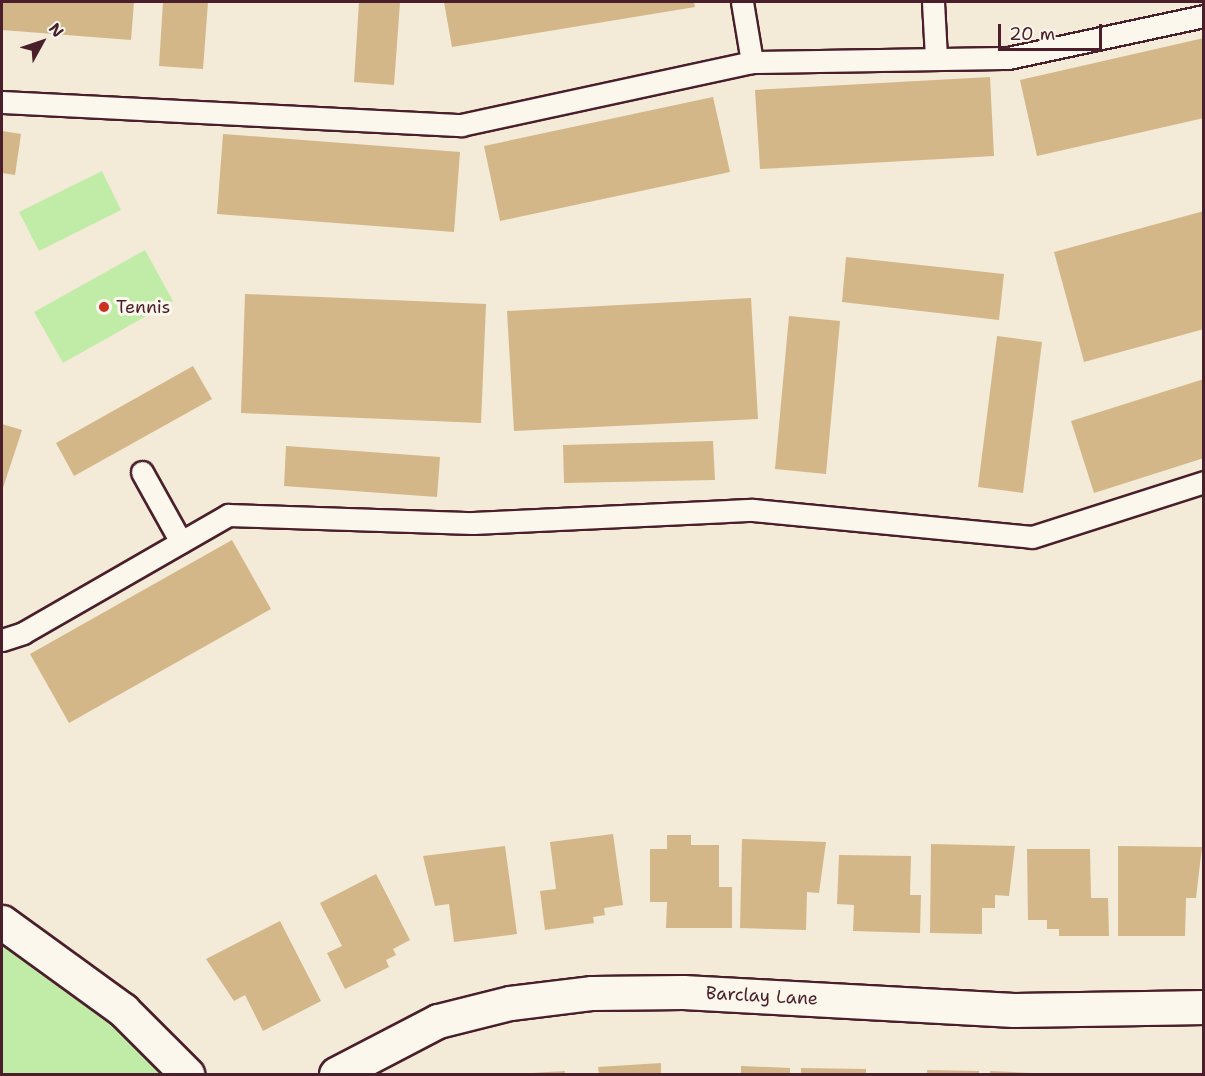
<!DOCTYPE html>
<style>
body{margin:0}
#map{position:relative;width:1205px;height:1076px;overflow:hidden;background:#f3ead8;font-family:"Shantell Sans",sans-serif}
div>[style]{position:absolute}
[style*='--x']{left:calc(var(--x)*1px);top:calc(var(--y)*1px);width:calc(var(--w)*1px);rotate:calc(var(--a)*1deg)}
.green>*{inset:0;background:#c1eca8}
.building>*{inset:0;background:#d3b788}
.roads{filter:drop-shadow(2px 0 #4a1f2b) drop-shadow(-2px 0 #4a1f2b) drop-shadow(0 2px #4a1f2b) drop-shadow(0 -2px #4a1f2b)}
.service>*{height:21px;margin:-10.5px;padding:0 10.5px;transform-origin:10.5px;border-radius:10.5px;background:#fbf7ec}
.minor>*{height:33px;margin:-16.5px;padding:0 16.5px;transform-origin:16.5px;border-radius:16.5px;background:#fbf7ec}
.tertiary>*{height:33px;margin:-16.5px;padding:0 16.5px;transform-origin:16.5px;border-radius:16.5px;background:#fbf7ec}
.dots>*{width:16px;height:16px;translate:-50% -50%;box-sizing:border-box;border:3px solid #fbf7ec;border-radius:50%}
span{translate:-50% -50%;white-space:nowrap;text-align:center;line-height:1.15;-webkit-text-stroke:6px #fbf7ec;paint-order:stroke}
.poi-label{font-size:18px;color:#4a1f2b}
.left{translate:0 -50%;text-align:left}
.street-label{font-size:18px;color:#4a1f2b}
.frame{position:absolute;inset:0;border:3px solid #4a1f2b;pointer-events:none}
.north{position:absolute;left:12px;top:12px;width:60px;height:60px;-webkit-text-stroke:4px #fbf7ec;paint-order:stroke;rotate:50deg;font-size:16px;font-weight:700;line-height:24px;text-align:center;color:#4a1f2b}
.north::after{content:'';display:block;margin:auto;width:21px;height:27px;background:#4a1f2b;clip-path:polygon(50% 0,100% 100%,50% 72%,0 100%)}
.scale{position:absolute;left:998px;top:24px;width:104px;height:27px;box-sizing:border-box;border:3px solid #4a1f2b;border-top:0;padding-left:8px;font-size:18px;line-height:21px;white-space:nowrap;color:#4a1f2b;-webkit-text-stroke:4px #fbf7ec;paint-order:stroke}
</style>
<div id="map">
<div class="green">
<div style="clip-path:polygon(102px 171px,121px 210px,39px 251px,19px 212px)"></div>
<div style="clip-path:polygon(145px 250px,173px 301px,63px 363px,34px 312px)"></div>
<div style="clip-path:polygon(2px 937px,180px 1074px,2px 1074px)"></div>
</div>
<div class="building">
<div style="clip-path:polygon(2px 2px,134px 2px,131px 40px,2px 30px)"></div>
<div style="clip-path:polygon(163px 2px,208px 2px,203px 69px,159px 66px)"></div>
<div style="clip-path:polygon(359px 2px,400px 2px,394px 85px,354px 82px)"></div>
<div style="clip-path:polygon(444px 2px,694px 2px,695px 7px,452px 47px)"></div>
<div style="clip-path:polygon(1204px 38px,1204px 118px,1037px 156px,1020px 80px)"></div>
<div style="clip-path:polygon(990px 77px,994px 156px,760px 169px,755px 90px)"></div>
<div style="clip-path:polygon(713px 97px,730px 172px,500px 221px,484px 146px)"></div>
<div style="clip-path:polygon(2px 131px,21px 134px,15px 175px,2px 173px)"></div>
<div style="clip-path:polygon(223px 134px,460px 152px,454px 232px,217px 214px)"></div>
<div style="clip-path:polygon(1204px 211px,1204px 329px,1084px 362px,1054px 252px)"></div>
<div style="clip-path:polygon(846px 257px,1004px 274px,999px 320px,842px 302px)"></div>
<div style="clip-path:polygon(245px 294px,486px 304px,481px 423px,241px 413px)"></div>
<div style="clip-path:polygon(751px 298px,758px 419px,514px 431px,507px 311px)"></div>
<div style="clip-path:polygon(789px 316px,840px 321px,826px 474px,775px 469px)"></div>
<div style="clip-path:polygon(997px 336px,1042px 342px,1023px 493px,978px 487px)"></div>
<div style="clip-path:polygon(193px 366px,212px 399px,74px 476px,56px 443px)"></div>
<div style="clip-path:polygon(1204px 379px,1204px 458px,1094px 493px,1071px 421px)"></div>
<div style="clip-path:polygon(2px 424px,22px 430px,2px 491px)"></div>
<div style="clip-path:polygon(713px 441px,715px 480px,564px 483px,563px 445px)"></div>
<div style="clip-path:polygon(286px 446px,440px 457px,437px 497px,284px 486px)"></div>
<div style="clip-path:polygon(232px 540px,271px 609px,69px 723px,30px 654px)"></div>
<div style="clip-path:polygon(613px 834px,623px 905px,604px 908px,605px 915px,593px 917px,594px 923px,545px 930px,540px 891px,556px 889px,550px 842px)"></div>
<div style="clip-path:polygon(667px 835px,691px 835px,691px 845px,719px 845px,719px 887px,732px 887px,732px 928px,666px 928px,667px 902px,650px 902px,650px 849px,667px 849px)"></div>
<div style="clip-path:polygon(742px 839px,826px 842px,819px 893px,807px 892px,806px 930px,740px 928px)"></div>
<div style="clip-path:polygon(931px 844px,1015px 846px,1009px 896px,995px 895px,995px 908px,982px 908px,982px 934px,930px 933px)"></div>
<div style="clip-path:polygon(505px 846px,517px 934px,454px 942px,449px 904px,435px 906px,423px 856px)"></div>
<div style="clip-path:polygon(1118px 846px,1202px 847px,1196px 898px,1186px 898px,1185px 936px,1118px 936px)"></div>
<div style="clip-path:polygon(1027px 849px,1090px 849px,1091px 898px,1108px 898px,1109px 936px,1059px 936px,1059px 929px,1047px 929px,1047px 920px,1028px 920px)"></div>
<div style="clip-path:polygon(839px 855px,911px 856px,910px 895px,921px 895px,920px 933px,853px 931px,854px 905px,837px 904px)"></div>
<div style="clip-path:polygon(376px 874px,410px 940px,393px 949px,396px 955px,386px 960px,389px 967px,345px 989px,327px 953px,342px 946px,320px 903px)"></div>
<div style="clip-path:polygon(280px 921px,321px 1001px,263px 1031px,245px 995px,234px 1001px,206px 959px)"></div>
<div style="clip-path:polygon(661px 1063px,661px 1074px,599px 1074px,598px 1067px)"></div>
<div style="clip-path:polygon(741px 1066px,790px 1068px,790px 1074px,741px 1074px)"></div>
<div style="clip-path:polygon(801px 1068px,866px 1069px,866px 1074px,801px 1074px)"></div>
<div style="clip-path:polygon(927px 1070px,979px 1071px,979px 1074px,927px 1074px)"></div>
<div style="clip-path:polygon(565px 1071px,565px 1074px,531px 1074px,531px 1073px)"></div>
<div style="clip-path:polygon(990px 1071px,1032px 1073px,1032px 1074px,990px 1074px)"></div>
</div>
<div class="roads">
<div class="service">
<div style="--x:742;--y:2;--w:61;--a:80.5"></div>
<div style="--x:933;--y:2;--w:56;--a:86.9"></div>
<div style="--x:2;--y:102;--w:460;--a:2.9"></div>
<div style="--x:461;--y:125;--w:298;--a:-12.2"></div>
<div style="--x:752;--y:62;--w:256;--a:-0.9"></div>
<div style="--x:1008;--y:58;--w:200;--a:-12.1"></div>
<div style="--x:142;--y:472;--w:80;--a:60.9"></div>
<div style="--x:2;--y:640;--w:22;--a:-18"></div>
<div style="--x:23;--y:633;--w:237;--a:-29.9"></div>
<div style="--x:228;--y:515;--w:245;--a:1.9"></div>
<div style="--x:473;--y:523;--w:280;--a:-2.7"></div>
<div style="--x:753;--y:510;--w:280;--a:5.5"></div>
<div style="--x:1032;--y:537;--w:181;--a:-17.7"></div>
</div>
<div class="minor">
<div style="--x:336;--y:1074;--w:115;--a:-27.5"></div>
<div style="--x:438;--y:1021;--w:74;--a:-14"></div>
<div style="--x:510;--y:1003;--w:83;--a:-7"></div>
<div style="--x:592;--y:993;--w:91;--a:-0.6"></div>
<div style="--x:683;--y:992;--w:331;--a:3.1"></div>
<div style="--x:1014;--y:1010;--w:190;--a:-0.9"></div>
</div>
<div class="tertiary">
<div style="--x:2;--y:922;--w:150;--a:36"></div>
<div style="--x:123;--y:1010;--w:91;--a:45"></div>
</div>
</div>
<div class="dots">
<div style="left:104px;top:307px;background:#c8321e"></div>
</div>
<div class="poi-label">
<span class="left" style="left:116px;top:307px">Tennis</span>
</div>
<div class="street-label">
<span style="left:762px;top:996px;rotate:3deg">Barclay Lane</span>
</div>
<div class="frame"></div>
<div class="north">N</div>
<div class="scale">20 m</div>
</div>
